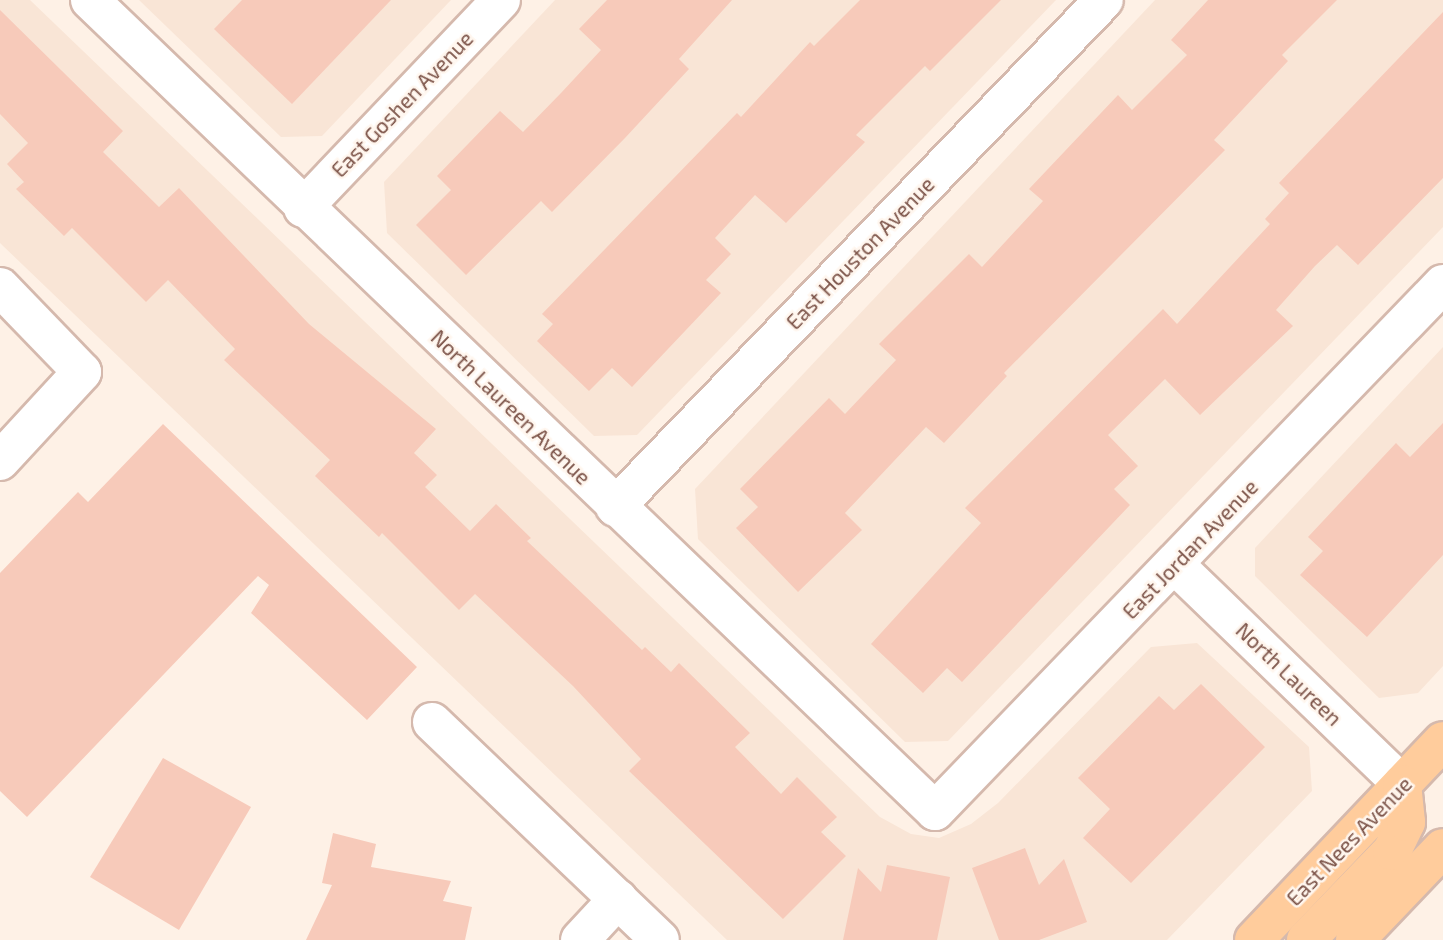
<!DOCTYPE html>
<style>
body{margin:0}
#map{position:relative;width:1443px;height:940px;overflow:hidden;background:#fef1e6;font-family:"Exo 2",sans-serif}
div>[style]{position:absolute}
[style*='--x']{left:calc(var(--x)*1px);top:calc(var(--y)*1px);width:calc(var(--w)*1px);rotate:calc(var(--a)*1deg)}
.residential>*{inset:0;background:#f9e5d6}
.building>*{inset:0;background:#f7caba}
.roads{filter:drop-shadow(2px 0 #d5b9ad) drop-shadow(-2px 0 #d5b9ad) drop-shadow(0 2px #d5b9ad) drop-shadow(0 -2px #d5b9ad)}
.minor>*{height:38px;margin:-19px;padding:0 19px;transform-origin:19px;border-radius:19px;background:#fff}
.major>*{height:38px;margin:-19px;padding:0 19px;transform-origin:19px;border-radius:19px;background:#ffcc9c}
span{translate:-50% -50%;white-space:nowrap;text-align:center;line-height:1.15;-webkit-text-stroke:5px #fff6ee;paint-order:stroke}
.street-label{font-size:21px;color:#7b5247}
</style>
<div id="map">
<div class="residential">
<div style="clip-path:polygon(0 0,30px 0,880px 817px,911px 834px,939px 838px,971px 824px,998px 803px,1151px 647px,1197px 643px,1309px 747px,1312px 791px,1167px 940px,727px 940px,0 243px)"></div>
<div style="clip-path:polygon(139px 0,451px 0,322px 136px,281px 137px)"></div>
<div style="clip-path:polygon(555px 0,1056px 0,637px 435px,594px 436px,387px 233px,384px 182px)"></div>
<div style="clip-path:polygon(1155px 0,1443px 0,1443px 227px,948px 741px,905px 742px,698px 539px,695px 489px)"></div>
<div style="clip-path:polygon(1443px 347px,1443px 666px,1418px 693px,1379px 698px,1255px 576px,1255px 548px)"></div>
</div>
<div class="building">
<div style="clip-path:polygon(242px 0,391px 0,292px 104px,214px 29px)"></div>
<div style="clip-path:polygon(607px 0,732px 0,679px 59px,689px 69px,625px 138px,552px 212px,541px 201px,466px 275px,416px 225px,451px 190px,437px 176px,500px 111px,523px 132px,561px 93px,601px 50px,579px 29px)"></div>
<div style="clip-path:polygon(860px 0,1001px 0,930px 71px,925px 66px,856px 135px,865px 142px,786px 223px,755px 195px,715px 238px,731px 254px,706px 280px,721px 293px,632px 387px,612px 368px,589px 391px,537px 341px,553px 324px,542px 314px,737px 113px,741px 117px,810px 42px,814px 46px)"></div>
<div style="clip-path:polygon(1208px 0,1337px 0,1282px 55px,1288px 61px,1214px 140px,1225px 150px,1004px 373px,1007px 376px,944px 443px,926px 427px,845px 513px,862px 530px,798px 592px,736px 528px,758px 507px,740px 489px,829px 398px,845px 414px,896px 360px,879px 344px,969px 254px,982px 267px,1043px 201px,1029px 189px,1118px 95px,1132px 110px,1187px 55px,1171px 40px)"></div>
<div style="clip-path:polygon(0 10px,123px 131px,103px 152px,159px 207px,179px 188px,309px 324px,436px 429px,414px 453px,437px 475px,425px 487px,470px 531px,496px 504px,531px 538px,527px 541px,642px 650px,645px 647px,671px 672px,679px 663px,750px 733px,735px 747px,781px 794px,797px 777px,837px 817px,821px 832px,846px 856px,783px 919px,629px 771px,641px 759px,573px 686px,475px 594px,459px 610px,382px 533px,379px 537px,315px 476px,330px 460px,224px 360px,235px 349px,168px 280px,146px 302px,72px 228px,64px 236px,16px 189px,24px 182px,7px 164px,28px 143px,0 114px)"></div>
<div style="clip-path:polygon(1443px 12px,1443px 178px,1358px 265px,1337px 245px,1315px 266px,1276px 310px,1293px 326px,1200px 415px,1165px 379px,1108px 435px,1138px 466px,1114px 489px,1130px 505px,962px 682px,947px 668px,923px 693px,871px 644px,981px 523px,965px 508px,1163px 309px,1177px 324px,1270px 224px,1265px 219px,1289px 193px,1279px 183px)"></div>
<div style="clip-path:polygon(1443px 423px,1443px 555px,1367px 637px,1300px 575px,1323px 551px,1308px 537px,1396px 443px,1410px 457px)"></div>
<div style="clip-path:polygon(163px 424px,417px 667px,367px 720px,251px 613px,269px 585px,258px 576px,27px 817px,0 791px,0 573px,78px 492px,88px 502px)"></div>
<div style="clip-path:polygon(1201px 684px,1265px 747px,1131px 883px,1083px 838px,1110px 809px,1078px 778px,1159px 696px,1174px 710px)"></div>
<div style="clip-path:polygon(163px 758px,251px 807px,179px 930px,90px 877px)"></div>
<div style="clip-path:polygon(333px 833px,376px 844px,371px 867px,451px 881px,443px 901px,472px 907px,465px 940px,306px 940px,332px 885px,322px 883px)"></div>
<div style="clip-path:polygon(1025px 848px,1039px 885px,1064px 859px,1087px 922px,1039px 940px,999px 940px,972px 868px)"></div>
<div style="clip-path:polygon(887px 865px,950px 877px,937px 940px,843px 940px,858px 868px,881px 892px)"></div>
</div>
<div class="roads">
<div class="minor">
<div style="--x:90;--y:0;--w:1171;--a:43.82"></div>
<div style="--x:935;--y:811;--w:732;--a:-46.05"></div>
<div style="--x:303;--y:208;--w:287;--a:-46.4"></div>
<div style="--x:0;--y:287;--w:118;--a:46"></div>
<div style="--x:82;--y:372;--w:121;--a:132.7"></div>
<div style="--x:615;--y:507;--w:704;--a:-46.04"></div>
<div style="--x:1175;--y:565;--w:315;--a:44"></div>
<div style="--x:432;--y:722;--w:315;--a:43.7"></div>
<div style="--x:580;--y:940;--w:56;--a:-47.2"></div>
</div>
<div class="major">
<div style="--x:1254;--y:940;--w:274;--a:-46.5"></div>
<div style="--x:1306;--y:940;--w:124;--a:-46"></div>
<div style="--x:1392;--y:851;--w:32;--a:-64"></div>
<div style="--x:1406;--y:822;--w:38;--a:-96"></div>
<div style="--x:1355;--y:940;--w:127;--a:-46.3"></div>
</div>
</div>
<div class="street-label">
<span style="left:402px;top:104px;rotate:-46deg">East Goshen Avenue</span>
<span style="left:860px;top:253px;rotate:-46deg">East Houston Avenue</span>
<span style="left:511px;top:407px;rotate:44deg">North Laureen Avenue</span>
<span style="left:1190px;top:549px;rotate:-46deg">East Jordan Avenue</span>
<span style="left:1289px;top:674px;rotate:44deg">North Laureen</span>
<span style="left:1349px;top:841px;rotate:-46deg">East Nees Avenue</span>
</div>
</div>
